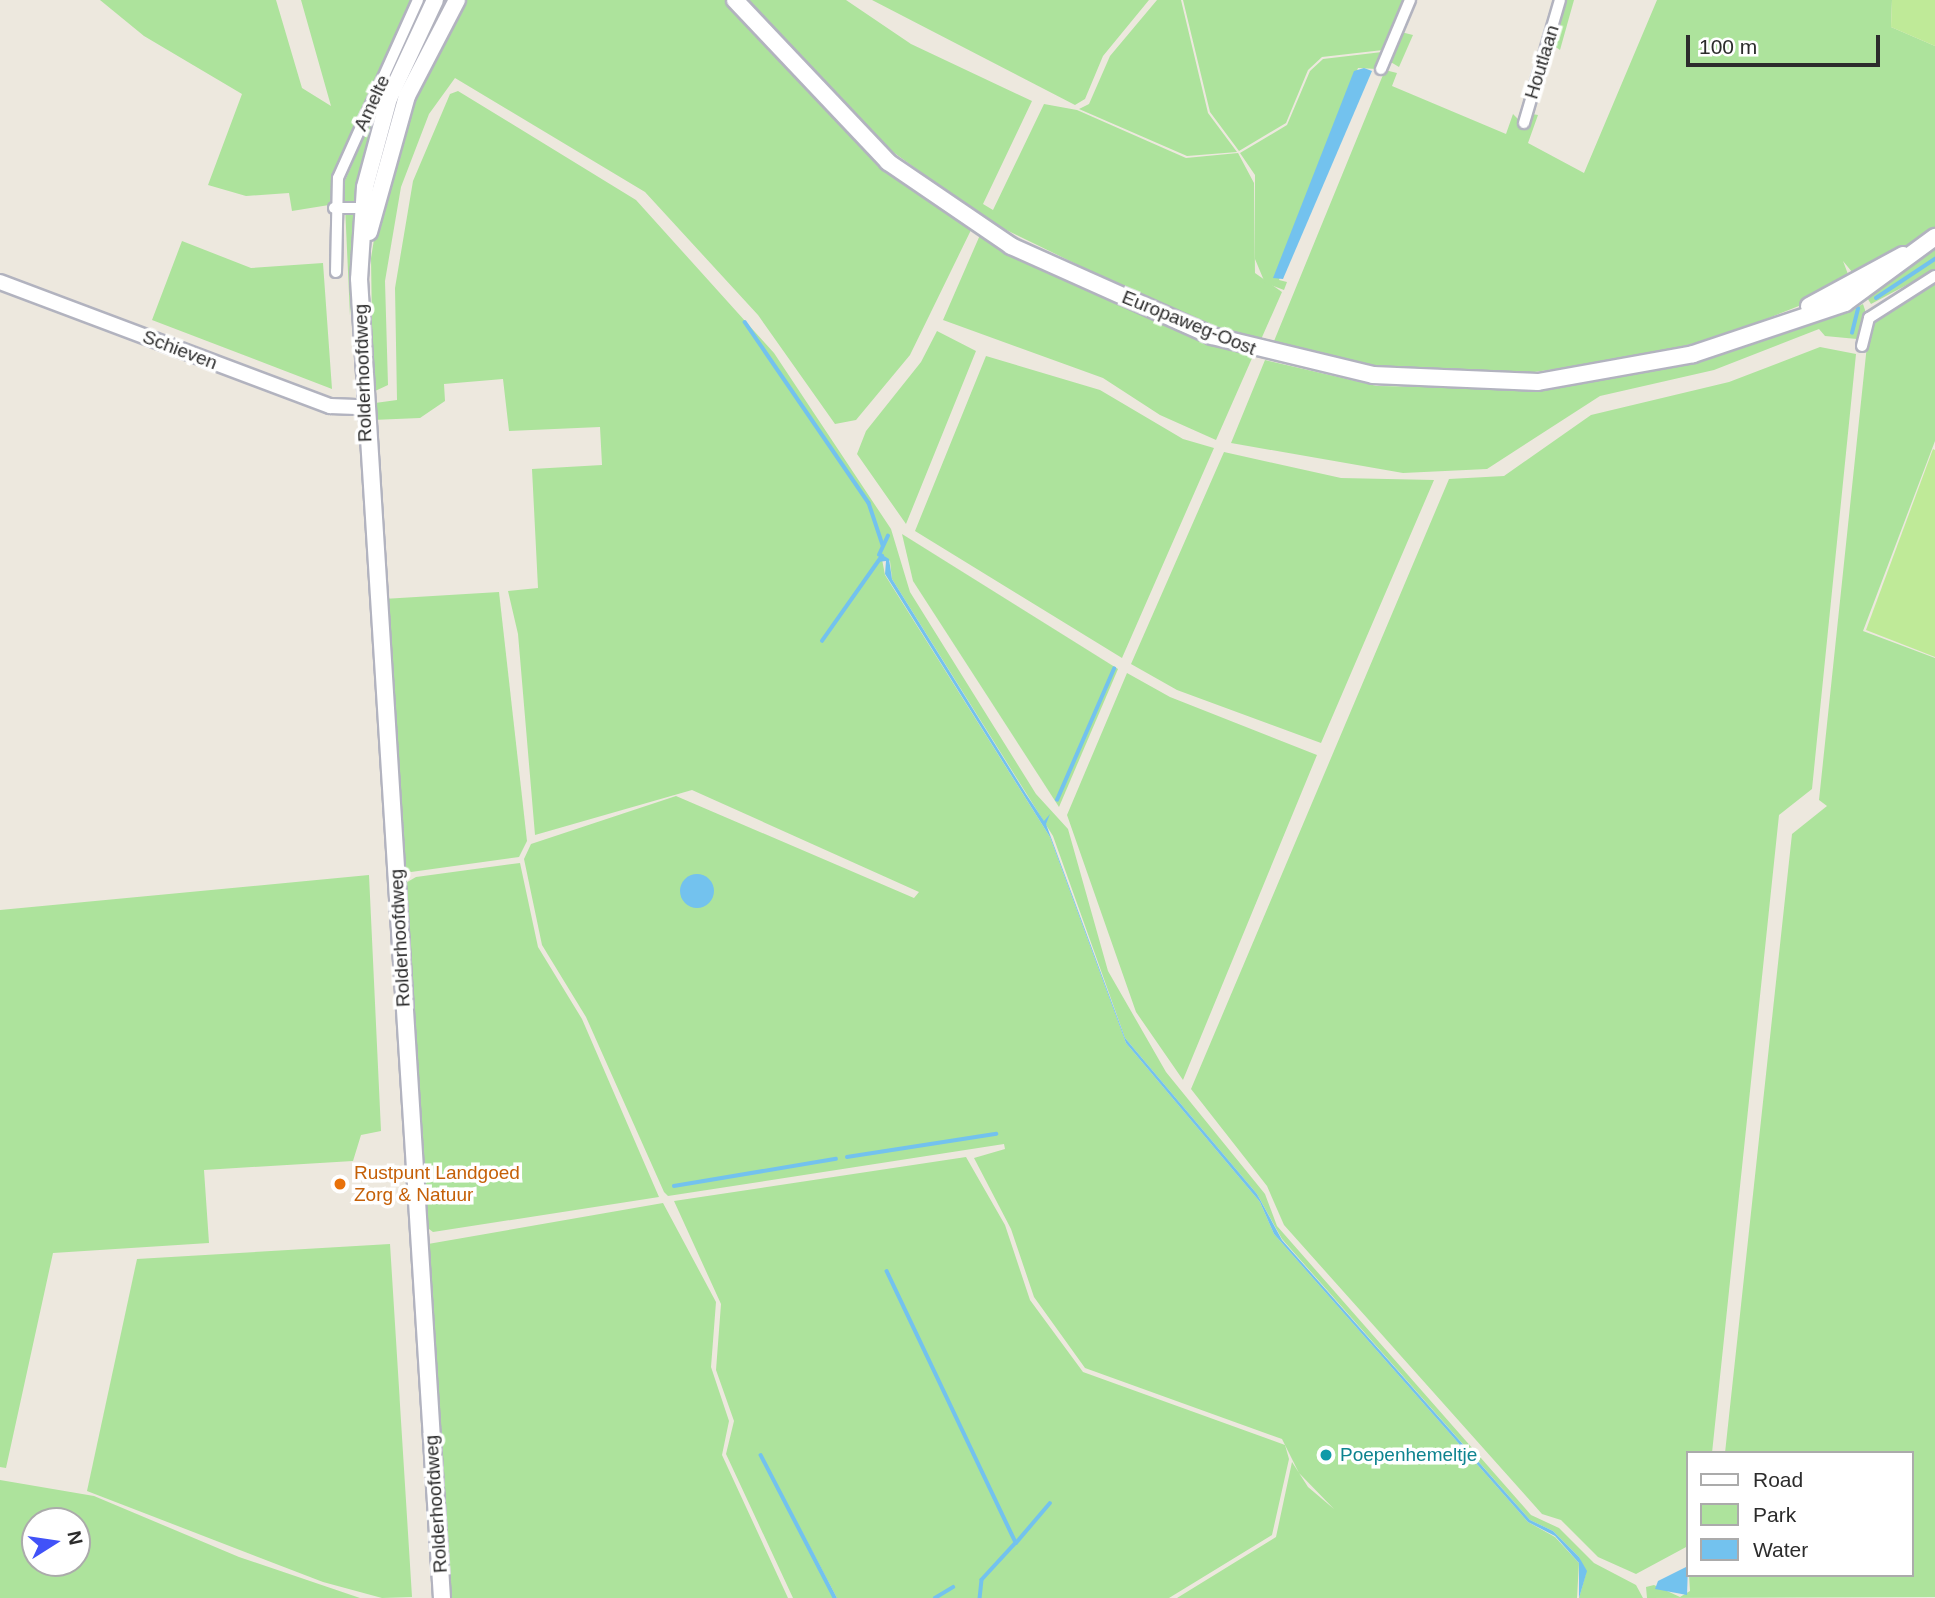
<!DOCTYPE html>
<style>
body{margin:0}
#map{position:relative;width:1935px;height:1598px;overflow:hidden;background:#ede8de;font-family:Helvetica,sans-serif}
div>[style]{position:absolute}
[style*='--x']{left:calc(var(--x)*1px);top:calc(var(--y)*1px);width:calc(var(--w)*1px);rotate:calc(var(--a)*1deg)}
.green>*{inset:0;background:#ade39c}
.pitch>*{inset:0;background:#bfea98}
.water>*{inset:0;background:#73c2ee}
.round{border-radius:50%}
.stream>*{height:3.5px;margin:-1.75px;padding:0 1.75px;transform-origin:1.75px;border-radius:1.75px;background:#73c2ee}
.roads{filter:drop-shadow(2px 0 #b2b3bf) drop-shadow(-2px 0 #b2b3bf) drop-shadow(0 2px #b2b3bf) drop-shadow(0 -2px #b2b3bf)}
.minor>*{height:10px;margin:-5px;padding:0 5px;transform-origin:5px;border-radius:5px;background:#fff}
.tertiary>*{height:14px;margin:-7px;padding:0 7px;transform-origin:7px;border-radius:7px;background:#fff}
.secondary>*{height:16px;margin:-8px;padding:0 8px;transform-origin:8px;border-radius:8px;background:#fff}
.dots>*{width:19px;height:19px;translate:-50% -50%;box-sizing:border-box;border:4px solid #fff;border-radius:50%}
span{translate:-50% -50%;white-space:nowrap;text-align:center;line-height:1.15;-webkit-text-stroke:7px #fff;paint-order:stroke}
.street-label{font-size:19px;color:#2c2c2c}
.food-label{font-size:19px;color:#c56008}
.left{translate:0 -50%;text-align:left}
.culture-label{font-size:19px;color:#0d838f}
.legend{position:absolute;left:1686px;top:1451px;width:228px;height:126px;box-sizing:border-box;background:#fff;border:2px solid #ababab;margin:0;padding:9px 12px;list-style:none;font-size:21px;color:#2c2c2c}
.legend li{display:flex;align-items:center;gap:14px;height:35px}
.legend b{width:35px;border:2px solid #ababab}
.north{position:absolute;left:21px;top:1507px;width:70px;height:70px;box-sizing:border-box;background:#fff;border:2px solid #ababab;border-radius:50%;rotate:78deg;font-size:19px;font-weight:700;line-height:28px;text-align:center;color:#2c2c2c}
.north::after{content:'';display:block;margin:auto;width:24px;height:32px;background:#4152f8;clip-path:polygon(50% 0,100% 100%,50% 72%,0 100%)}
.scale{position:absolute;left:1686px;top:35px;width:194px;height:32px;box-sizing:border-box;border:4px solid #2c2c2c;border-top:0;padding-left:9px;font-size:21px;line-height:24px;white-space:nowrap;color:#2c2c2c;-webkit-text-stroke:5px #fff;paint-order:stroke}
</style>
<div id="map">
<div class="green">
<div style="clip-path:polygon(100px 0,276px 0,302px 88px,331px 106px,301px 0,414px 0,356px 119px,329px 205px,292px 211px,289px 193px,246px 196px,208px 185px,242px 94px,144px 36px)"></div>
<div style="clip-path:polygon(464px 0,726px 0,861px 147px,971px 230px,910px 355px,856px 420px,835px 424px,758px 315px,645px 192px,455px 78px,429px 114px,401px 187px,385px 281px,388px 385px,373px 392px,371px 258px,377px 221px,412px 102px)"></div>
<div style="clip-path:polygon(746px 0,846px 0,911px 44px,1032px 101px,983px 204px,993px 210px,1044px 104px,1077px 110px,1186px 158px,1238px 153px,1254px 183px,1255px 273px,1282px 292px,1259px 344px,1158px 304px,988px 221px,871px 136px)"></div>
<div style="clip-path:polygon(872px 0,1149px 0,1103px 56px,1085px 99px,1075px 105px)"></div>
<div style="clip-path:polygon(1157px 0,1181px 0,1208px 113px,1237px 152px,1187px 156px,1079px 109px,1089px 104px,1110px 56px)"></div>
<div style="clip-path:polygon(1183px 0,1405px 0,1383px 50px,1322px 57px,1308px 70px,1286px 123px,1239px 151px,1210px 112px)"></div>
<div style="clip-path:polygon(1565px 0,1574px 0,1560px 50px,1553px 45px)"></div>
<div style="clip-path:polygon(1657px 0,1892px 0,1891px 27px,1935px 46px,1935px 228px,1857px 278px,1843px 261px,1851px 282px,1819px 298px,1726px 335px,1644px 356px,1514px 375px,1380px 369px,1272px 346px,1385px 70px,1397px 73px,1392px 86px,1506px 134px,1513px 114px,1527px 128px,1532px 114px,1538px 115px,1528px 143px,1584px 173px)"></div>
<div style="clip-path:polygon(1401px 32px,1413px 35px,1399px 67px,1389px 61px)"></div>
<div style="clip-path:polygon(1382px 52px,1377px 69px,1358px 68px,1279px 280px,1287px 282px,1284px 290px,1265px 283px,1255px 259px,1255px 175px,1240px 153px,1287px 125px,1310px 71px,1323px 59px)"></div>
<div style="clip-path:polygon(391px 74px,358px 194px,350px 316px,344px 183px)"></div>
<div style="clip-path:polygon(458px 91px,636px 200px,774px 353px,891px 529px,910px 592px,1036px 794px,1068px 829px,1108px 971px,1166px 1072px,1265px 1194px,1277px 1226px,1531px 1515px,1559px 1528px,1594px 1563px,1636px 1585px,1643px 1598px,1579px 1598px,1586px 1573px,1579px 1557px,1553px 1531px,1530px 1520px,1282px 1239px,1257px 1194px,1125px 1038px,1053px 836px,892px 579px,890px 561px,881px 554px,885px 575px,1050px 837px,1126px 1043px,1260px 1202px,1274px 1234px,1528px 1522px,1555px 1537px,1579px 1563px,1577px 1598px,1177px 1598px,1276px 1537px,1292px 1462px,1308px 1487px,1334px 1509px,1299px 1473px,1282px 1439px,1085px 1368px,1034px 1297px,1011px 1229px,974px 1158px,1005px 1149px,1004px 1144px,668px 1196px,664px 1192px,586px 1017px,542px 945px,524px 859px,531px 844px,676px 796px,914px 898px,919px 892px,692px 790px,535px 835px,518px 634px,508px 591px,538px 588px,532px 469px,602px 465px,600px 427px,509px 431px,503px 379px,444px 384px,445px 401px,420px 418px,372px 420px,375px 403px,397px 400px,395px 288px,413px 181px,450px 94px)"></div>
<div style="clip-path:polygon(980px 235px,1151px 318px,1253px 356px,1216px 440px,1160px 415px,1103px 378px,943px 320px)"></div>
<div style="clip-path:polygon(182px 241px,251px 268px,323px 263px,332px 389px,152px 320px)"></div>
<div style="clip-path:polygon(1935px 247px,1935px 270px,1871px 304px,1866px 296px)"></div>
<div style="clip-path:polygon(1935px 281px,1935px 441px,1863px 631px,1935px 658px,1935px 1597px,1647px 1598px,1646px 1587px,1654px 1585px,1680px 1597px,1690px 1591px,1689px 1575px,1912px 1575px,1912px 1453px,1725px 1453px,1792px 834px,1827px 806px,1819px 800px,1869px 326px)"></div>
<div style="clip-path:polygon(1860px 299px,1855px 308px,1863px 304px,1866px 313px,1857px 339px,1825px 336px,1819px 329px,1714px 370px,1600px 396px,1487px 469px,1403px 473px,1231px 443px,1265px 360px,1377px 386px,1553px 389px,1732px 350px)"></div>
<div style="clip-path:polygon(937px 331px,976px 351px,906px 524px,857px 454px,866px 431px,921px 362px)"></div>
<div style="clip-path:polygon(1820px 347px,1856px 354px,1812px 789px,1779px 815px,1712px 1453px,1688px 1453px,1688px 1546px,1636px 1574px,1598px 1557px,1561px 1520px,1542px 1514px,1284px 1225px,1267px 1186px,1191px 1089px,1449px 479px,1504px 476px,1591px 415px,1729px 382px)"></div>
<div style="clip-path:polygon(986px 356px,1100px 390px,1183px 439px,1214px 448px,1122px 658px,915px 531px)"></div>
<div style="clip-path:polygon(1224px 452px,1341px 478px,1434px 480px,1321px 743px,1177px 690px,1131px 664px)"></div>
<div style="clip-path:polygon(902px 534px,1118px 669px,1059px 807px,913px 581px)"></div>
<div style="clip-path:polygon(499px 592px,527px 841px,519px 857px,411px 872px,401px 866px,383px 599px)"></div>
<div style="clip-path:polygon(1127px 673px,1170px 697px,1317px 755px,1183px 1080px,1136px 1012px,1067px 815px)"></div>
<div style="clip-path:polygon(520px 863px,538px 947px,582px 1019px,659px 1197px,433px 1232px,425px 1226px,402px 885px,416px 877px)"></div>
<div style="clip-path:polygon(369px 875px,381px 1131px,361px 1135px,353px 1161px,204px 1170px,209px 1243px,53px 1253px,6px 1468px,0 1467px,0 910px)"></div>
<div style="clip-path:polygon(966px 1157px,1005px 1225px,1030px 1300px,1083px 1372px,1285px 1445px,1289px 1459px,1272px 1535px,1169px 1598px,837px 1598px,761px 1454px,834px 1598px,793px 1598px,726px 1454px,734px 1421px,716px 1370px,721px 1304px,674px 1201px)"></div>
<div style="clip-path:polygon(663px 1203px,716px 1302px,711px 1367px,729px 1421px,722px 1455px,788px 1598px,450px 1598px,428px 1244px)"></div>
<div style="clip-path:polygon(390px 1244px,412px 1597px,382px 1598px,323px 1582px,87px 1491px,137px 1259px)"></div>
<div style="clip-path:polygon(evenodd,0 1480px,94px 1496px,239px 1557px,360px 1598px,0 1598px,0 1480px,35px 1521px,77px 1521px,77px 1563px,35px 1563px,35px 1521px)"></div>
</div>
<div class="pitch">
<div style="clip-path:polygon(1892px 0,1935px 0,1935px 46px,1891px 27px)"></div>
<div style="clip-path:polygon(1933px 449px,1935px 450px,1935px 657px,1866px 630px)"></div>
</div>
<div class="water">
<div style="clip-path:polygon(1364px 68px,1372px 71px,1283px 279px,1273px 278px,1354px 71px)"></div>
<div style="clip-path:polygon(881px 554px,889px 559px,892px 579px,1026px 794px,1044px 821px,1050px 814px,1046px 824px,1125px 1038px,1257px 1194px,1282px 1240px,1530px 1520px,1553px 1531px,1579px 1557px,1587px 1571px,1579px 1598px,1579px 1563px,1555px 1536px,1528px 1522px,1274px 1234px,1260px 1202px,1126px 1043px,1050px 837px,885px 574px,886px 561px,877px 562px)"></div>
<div class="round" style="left:680px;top:874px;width:34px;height:34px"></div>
<div style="clip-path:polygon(1688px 1566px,1687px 1595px,1655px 1589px,1658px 1581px)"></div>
</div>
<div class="stream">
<div style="--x:1876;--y:298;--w:71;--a:-33.5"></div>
<div style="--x:745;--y:322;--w:219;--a:55.6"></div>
<div style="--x:869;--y:503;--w:44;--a:71.6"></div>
<div style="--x:1852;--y:333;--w:25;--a:-76"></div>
<div style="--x:879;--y:555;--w:21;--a:-65"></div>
<div style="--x:822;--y:641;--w:104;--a:-54.8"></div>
<div style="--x:1057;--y:800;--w:143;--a:-66.5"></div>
<div style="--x:847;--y:1157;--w:151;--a:-8.8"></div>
<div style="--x:674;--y:1186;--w:164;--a:-9.5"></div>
<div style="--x:887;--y:1271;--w:301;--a:64.6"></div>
<div style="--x:1016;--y:1543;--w:50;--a:132.6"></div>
<div style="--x:982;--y:1580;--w:18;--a:96"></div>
<div style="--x:761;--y:1455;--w:161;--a:62.6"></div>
<div style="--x:1016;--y:1543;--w:52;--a:-49.6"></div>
<div style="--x:935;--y:1598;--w:21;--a:-31"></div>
</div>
<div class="roads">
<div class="minor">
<div style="--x:1381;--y:69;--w:75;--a:-67.2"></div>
<div style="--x:1524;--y:123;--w:128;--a:-73.7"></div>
<div style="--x:334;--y:208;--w:35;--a:0"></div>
<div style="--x:336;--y:272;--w:94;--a:-88.8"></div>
<div style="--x:338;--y:178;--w:195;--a:-65.8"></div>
<div style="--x:1862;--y:346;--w:29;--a:-76"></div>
<div style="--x:1869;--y:318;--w:78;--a:-32.5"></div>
</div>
<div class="tertiary">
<div style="--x:0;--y:282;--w:353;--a:20.6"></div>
<div style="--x:330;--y:406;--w:33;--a:2"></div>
</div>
<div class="secondary">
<div style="--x:435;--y:0;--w:108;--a:115.1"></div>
<div style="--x:389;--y:98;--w:92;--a:105.1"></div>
<div style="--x:365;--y:187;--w:92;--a:93.7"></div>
<div style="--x:359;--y:279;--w:1322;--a:86.4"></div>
<div style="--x:735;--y:0;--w:223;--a:46.6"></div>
<div style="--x:888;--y:162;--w:149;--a:34.3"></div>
<div style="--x:1011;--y:246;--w:220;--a:24.1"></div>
<div style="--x:1212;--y:336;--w:166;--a:13.6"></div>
<div style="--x:1373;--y:375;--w:165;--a:2.4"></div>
<div style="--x:1538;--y:382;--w:158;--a:-10.2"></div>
<div style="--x:1693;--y:354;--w:160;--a:-18.5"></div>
<div style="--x:1845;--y:303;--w:112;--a:-36.3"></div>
<div style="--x:369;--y:232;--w:141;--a:-74.4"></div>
<div style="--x:407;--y:96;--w:108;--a:-62.5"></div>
<div style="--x:1809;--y:306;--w:107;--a:-28.5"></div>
</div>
</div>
<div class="dots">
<div style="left:340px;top:1184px;background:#e8710a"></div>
<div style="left:1326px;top:1455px;background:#0f9aa8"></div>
</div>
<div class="street-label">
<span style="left:1542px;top:62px;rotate:-73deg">Houtlaan</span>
<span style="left:372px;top:103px;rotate:-65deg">Amelte</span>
<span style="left:1189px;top:323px;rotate:22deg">Europaweg-Oost</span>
<span style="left:180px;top:350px;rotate:21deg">Schieven</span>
<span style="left:363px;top:373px;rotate:-92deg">Rolderhoofdweg</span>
<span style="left:400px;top:938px;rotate:-93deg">Rolderhoofdweg</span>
<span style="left:436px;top:1504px;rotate:-94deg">Rolderhoofdweg</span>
</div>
<div class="food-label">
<span class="left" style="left:354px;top:1184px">Rustpunt Landgoed<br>Zorg &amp; Natuur</span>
</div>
<div class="culture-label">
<span class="left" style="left:1340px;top:1455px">Poepenhemeltje</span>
</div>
<ul class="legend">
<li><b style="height:9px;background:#fff"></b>Road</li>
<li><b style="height:19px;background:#ade39c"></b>Park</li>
<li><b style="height:19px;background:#73c2ee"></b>Water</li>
</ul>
<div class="north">N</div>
<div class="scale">100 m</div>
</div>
